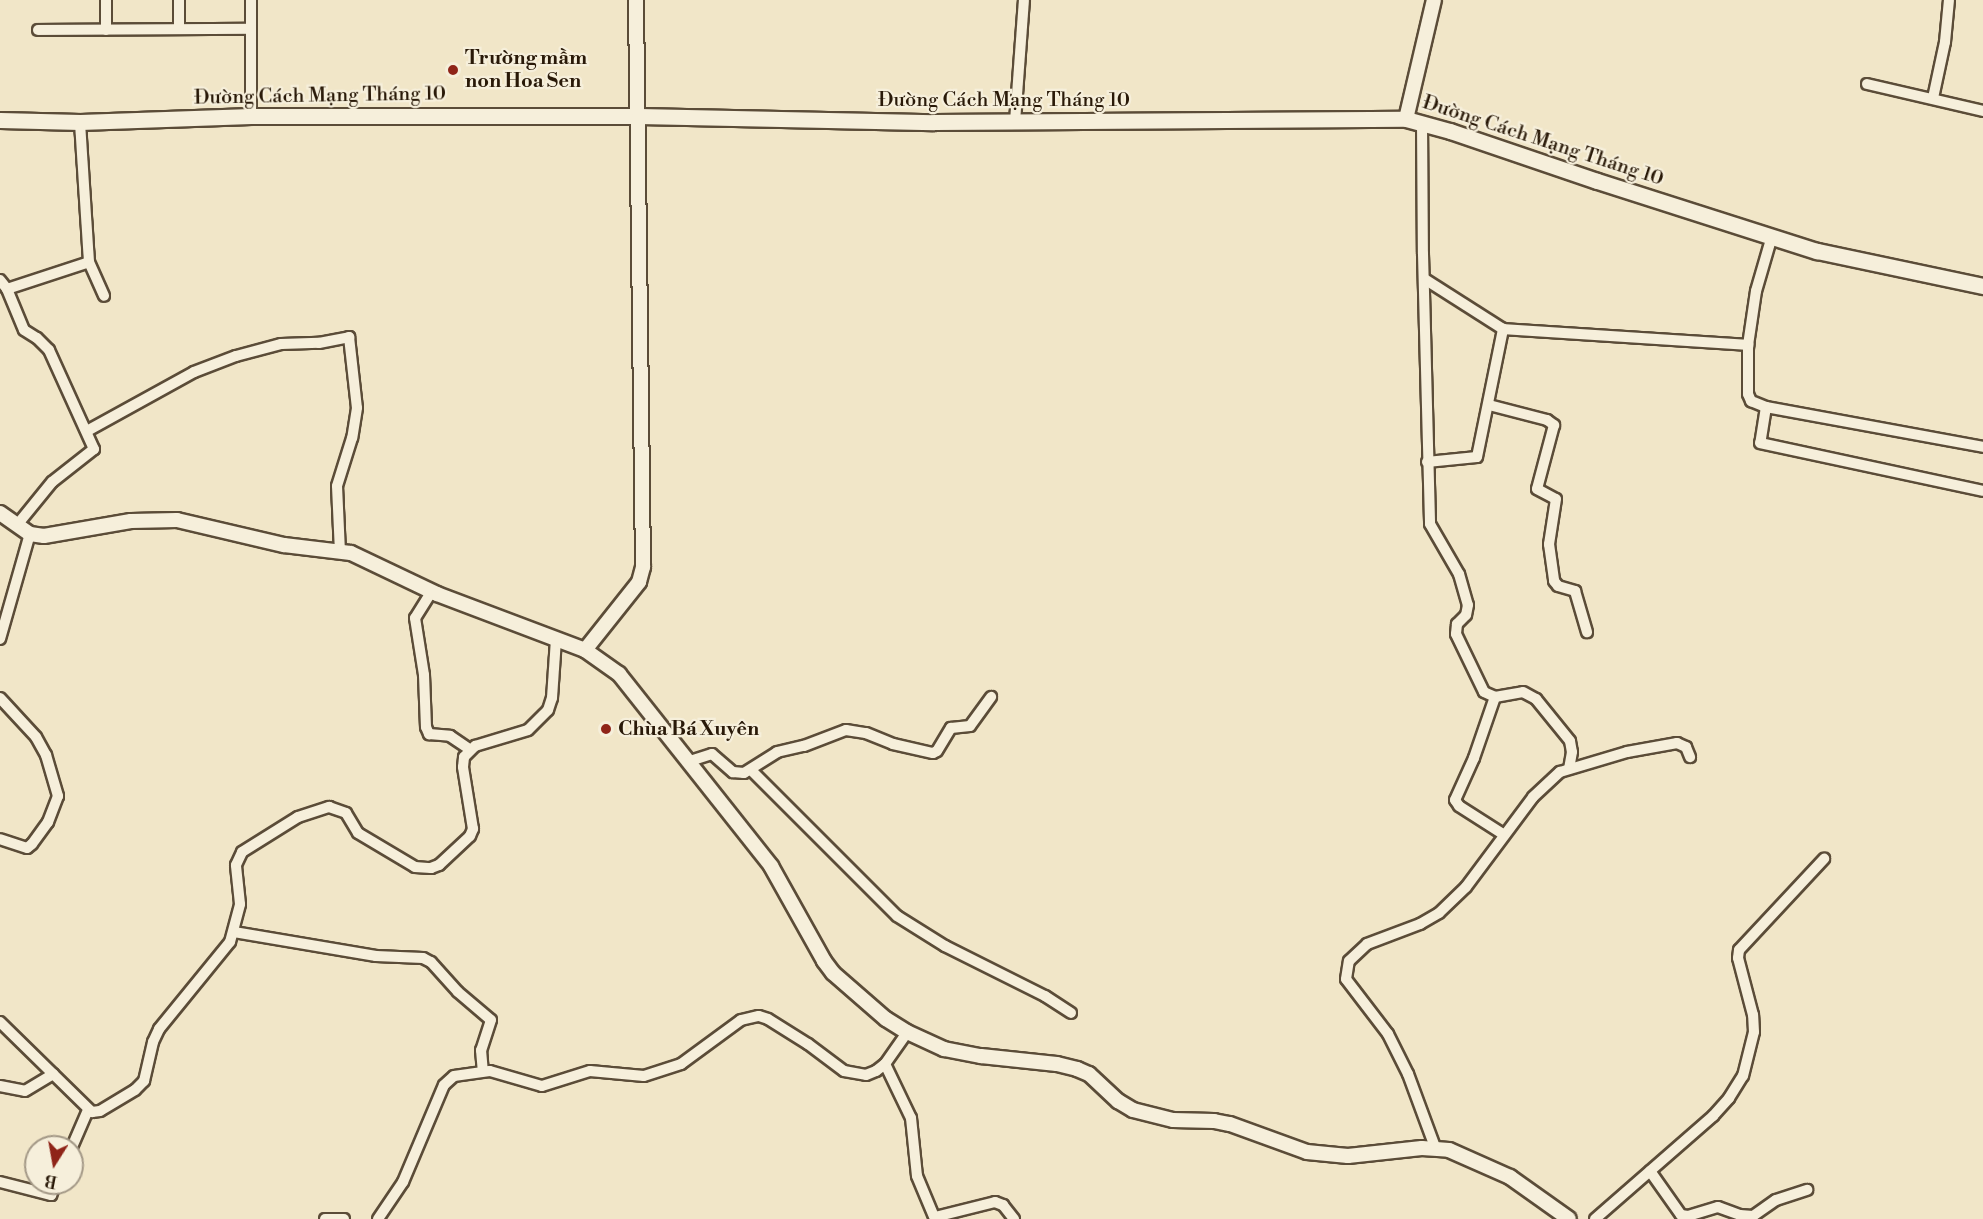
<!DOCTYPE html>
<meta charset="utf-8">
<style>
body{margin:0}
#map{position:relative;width:1983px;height:1219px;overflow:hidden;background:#f1e6c8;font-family:"Libre Bodoni",serif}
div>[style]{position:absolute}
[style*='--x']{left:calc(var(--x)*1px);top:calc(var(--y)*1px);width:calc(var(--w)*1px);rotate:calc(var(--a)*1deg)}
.roads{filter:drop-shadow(2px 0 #5b4c38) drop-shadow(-2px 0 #5b4c38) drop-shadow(0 2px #5b4c38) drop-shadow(0 -2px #5b4c38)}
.minor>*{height:10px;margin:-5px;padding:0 5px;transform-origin:5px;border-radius:5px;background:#f6efdb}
.tertiary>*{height:14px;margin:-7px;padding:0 7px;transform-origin:7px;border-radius:7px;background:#f6efdb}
.secondary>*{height:15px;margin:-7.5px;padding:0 7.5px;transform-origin:7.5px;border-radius:7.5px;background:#f6efdb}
.dots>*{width:16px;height:16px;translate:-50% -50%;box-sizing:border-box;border:3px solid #f6efdb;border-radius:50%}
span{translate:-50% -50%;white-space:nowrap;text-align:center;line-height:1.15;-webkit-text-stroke:4.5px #f6efdb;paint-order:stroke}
.poi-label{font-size:20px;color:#291908;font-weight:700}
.left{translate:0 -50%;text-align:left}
.street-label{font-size:20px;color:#291908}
.north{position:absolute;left:24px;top:1135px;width:60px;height:60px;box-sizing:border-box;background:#f6efdb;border:2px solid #a49987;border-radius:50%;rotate:191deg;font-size:16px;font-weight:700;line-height:24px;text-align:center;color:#291908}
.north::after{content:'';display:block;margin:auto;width:21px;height:27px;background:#8f2418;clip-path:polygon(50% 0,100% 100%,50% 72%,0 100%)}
</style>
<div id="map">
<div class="roads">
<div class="minor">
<div style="--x:106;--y:0;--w:30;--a:90"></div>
<div style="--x:179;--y:0;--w:29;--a:90"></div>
<div style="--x:251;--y:0;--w:116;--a:90"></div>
<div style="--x:38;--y:30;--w:213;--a:-0.3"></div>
<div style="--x:1867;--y:84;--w:119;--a:13.1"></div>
<div style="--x:1933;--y:98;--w:57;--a:-77.9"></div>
<div style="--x:1945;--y:42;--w:42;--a:-84.6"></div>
<div style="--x:1015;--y:122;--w:122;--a:-85.8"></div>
<div style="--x:1422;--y:122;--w:132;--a:89.6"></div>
<div style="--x:1423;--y:254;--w:270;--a:88.5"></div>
<div style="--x:1430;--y:524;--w:58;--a:59.9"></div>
<div style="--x:1459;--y:574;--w:32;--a:74"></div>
<div style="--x:1468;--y:605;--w:10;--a:101"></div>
<div style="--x:1466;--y:615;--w:13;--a:135"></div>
<div style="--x:1457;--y:624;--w:10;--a:96"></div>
<div style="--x:1456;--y:634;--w:64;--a:64.2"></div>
<div style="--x:1484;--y:692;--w:12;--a:24"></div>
<div style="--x:1495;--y:697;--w:28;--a:-10"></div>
<div style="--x:1523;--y:692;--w:15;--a:28"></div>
<div style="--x:1536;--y:699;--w:54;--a:51"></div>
<div style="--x:1570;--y:741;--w:11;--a:80"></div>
<div style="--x:1572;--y:752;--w:17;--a:100"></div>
<div style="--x:1772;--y:236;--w:57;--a:106.2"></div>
<div style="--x:1756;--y:291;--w:55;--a:98.4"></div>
<div style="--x:1748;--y:345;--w:49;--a:90"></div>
<div style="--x:1748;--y:394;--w:8;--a:67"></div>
<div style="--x:1751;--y:401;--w:16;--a:22"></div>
<div style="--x:1766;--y:407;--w:221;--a:10.4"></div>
<div style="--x:89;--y:262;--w:37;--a:66"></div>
<div style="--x:0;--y:280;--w:11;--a:52"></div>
<div style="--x:7;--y:289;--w:44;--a:67.5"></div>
<div style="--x:24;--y:330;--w:15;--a:32"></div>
<div style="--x:37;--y:338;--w:17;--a:45"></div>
<div style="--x:49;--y:350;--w:109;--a:65.6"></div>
<div style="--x:94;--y:449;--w:53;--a:141.8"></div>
<div style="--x:52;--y:482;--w:55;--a:129.1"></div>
<div style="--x:1426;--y:280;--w:91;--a:32.5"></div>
<div style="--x:1503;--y:329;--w:246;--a:3.7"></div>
<div style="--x:7;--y:289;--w:86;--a:-18.2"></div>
<div style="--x:89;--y:262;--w:140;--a:-93.7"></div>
<div style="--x:1489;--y:405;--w:60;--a:14.5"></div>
<div style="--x:1547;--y:420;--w:9;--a:36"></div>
<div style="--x:1554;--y:425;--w:66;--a:104.9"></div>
<div style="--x:1537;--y:489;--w:21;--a:28"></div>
<div style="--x:1556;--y:499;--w:46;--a:98.8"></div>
<div style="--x:1549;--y:544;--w:37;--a:82"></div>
<div style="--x:1554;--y:581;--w:6;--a:51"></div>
<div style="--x:1558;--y:586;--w:18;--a:16"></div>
<div style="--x:1575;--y:591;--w:43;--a:73.7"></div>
<div style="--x:1766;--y:407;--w:36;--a:99"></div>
<div style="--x:1760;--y:443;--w:228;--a:12.1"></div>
<div style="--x:87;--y:431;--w:122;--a:-28.9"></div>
<div style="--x:194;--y:372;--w:45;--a:-20.9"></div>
<div style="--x:236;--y:356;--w:47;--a:-14.9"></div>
<div style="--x:281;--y:344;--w:38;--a:-2"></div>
<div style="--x:319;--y:343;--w:31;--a:-11"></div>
<div style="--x:349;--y:337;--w:71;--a:83.6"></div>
<div style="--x:357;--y:408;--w:30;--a:99"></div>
<div style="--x:352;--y:438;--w:50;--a:107.4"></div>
<div style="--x:337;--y:486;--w:65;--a:87.4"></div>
<div style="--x:1427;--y:462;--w:50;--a:-5.7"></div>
<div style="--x:1477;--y:457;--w:131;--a:-78.5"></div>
<div style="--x:432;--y:591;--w:32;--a:122"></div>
<div style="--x:415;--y:618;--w:58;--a:81"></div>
<div style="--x:424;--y:675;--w:52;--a:87.8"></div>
<div style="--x:426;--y:727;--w:8;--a:67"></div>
<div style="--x:429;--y:734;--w:21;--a:5"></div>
<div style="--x:450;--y:736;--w:23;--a:34"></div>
<div style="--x:0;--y:639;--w:109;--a:-74.1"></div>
<div style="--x:1495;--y:697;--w:65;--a:109"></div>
<div style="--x:1474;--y:758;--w:46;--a:114.3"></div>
<div style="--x:1455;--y:800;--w:7;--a:56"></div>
<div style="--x:1459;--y:806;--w:52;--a:32.5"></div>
<div style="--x:0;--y:698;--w:53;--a:47.3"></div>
<div style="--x:36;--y:737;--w:21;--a:61"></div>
<div style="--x:46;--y:755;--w:43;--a:73.7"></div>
<div style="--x:58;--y:796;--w:28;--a:111"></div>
<div style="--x:48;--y:822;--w:27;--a:126"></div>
<div style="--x:32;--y:844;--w:6;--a:141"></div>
<div style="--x:27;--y:848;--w:28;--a:-162"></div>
<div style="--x:690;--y:761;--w:23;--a:-18"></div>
<div style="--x:712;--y:754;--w:28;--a:41"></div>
<div style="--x:733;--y:772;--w:11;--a:5"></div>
<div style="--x:744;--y:773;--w:39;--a:-32"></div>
<div style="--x:777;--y:752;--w:28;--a:-13"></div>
<div style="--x:804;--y:746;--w:45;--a:-20.9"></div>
<div style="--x:846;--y:730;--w:20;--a:9"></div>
<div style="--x:866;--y:733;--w:29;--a:22"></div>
<div style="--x:893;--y:744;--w:41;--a:12.7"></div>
<div style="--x:933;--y:753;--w:4;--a:-27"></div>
<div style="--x:937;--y:751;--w:27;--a:-59"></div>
<div style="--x:951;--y:728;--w:19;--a:-6"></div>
<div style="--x:970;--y:726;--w:36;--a:-54"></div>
<div style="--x:751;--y:770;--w:206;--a:45"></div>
<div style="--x:897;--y:916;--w:57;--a:32"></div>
<div style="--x:945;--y:946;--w:112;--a:26.6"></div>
<div style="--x:1045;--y:996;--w:31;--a:33"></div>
<div style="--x:234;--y:932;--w:144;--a:9.6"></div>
<div style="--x:376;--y:956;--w:47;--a:2.4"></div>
<div style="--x:423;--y:958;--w:9;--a:27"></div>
<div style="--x:431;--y:962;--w:40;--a:48"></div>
<div style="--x:458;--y:992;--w:43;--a:40.3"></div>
<div style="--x:491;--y:1020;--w:32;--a:108"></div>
<div style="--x:481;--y:1050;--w:21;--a:85"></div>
<div style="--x:0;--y:1022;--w:129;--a:44.4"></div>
<div style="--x:92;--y:1112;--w:8;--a:-7"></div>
<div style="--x:100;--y:1111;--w:41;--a:-31"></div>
<div style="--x:135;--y:1090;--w:13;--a:-45"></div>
<div style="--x:144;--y:1081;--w:40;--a:-77"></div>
<div style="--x:153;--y:1042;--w:14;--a:-65"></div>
<div style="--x:159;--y:1029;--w:112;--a:-50.8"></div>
<div style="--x:230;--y:942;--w:39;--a:-75"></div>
<div style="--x:240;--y:904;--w:39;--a:-96"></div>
<div style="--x:236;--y:865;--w:14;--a:-65"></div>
<div style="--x:242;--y:852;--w:66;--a:-32"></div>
<div style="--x:298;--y:817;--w:33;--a:-18"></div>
<div style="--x:329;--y:807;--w:18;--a:19"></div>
<div style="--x:346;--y:813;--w:23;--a:59"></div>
<div style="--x:358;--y:833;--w:66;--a:30.8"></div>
<div style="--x:415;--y:867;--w:16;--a:4"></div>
<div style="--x:431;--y:868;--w:9;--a:-21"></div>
<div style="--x:439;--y:865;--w:42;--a:-43.1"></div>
<div style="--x:470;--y:836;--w:8;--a:-67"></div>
<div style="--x:473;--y:829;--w:63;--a:-99.2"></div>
<div style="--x:463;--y:767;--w:10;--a:-84"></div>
<div style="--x:464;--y:757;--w:16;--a:-45"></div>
<div style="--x:475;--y:746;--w:55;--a:-16.8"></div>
<div style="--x:528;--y:730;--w:28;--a:-45"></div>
<div style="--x:548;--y:710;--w:13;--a:-72"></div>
<div style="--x:552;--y:698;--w:59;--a:-86.1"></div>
<div style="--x:885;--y:1064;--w:60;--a:64.3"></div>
<div style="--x:911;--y:1118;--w:58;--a:84.1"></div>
<div style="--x:917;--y:1176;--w:47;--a:67.3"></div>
<div style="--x:0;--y:1086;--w:25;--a:11"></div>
<div style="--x:25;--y:1091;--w:33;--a:-31"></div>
<div style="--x:72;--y:1147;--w:40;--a:-66.6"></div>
<div style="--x:1435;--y:1147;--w:78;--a:-110.3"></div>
<div style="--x:1408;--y:1074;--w:45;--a:-116.6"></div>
<div style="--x:1388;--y:1034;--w:69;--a:-127.4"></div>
<div style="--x:1346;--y:979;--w:18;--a:-81"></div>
<div style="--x:1349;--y:961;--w:25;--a:-43"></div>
<div style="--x:1367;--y:944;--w:57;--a:-20.7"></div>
<div style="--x:1420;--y:924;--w:22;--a:-30"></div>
<div style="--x:1439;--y:913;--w:37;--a:-44"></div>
<div style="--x:1466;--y:887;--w:112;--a:-53.3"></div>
<div style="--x:1533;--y:797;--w:37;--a:-43"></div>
<div style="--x:1560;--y:772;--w:70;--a:-16.6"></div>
<div style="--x:1627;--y:752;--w:51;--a:-10.2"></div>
<div style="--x:1677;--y:743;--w:10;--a:24"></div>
<div style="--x:1686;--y:747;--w:11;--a:68"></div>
<div style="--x:1650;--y:1171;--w:54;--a:54.8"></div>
<div style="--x:1681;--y:1215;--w:7;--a:8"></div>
<div style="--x:1688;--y:1216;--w:31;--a:-17"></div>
<div style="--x:1718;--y:1207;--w:23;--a:20"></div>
<div style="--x:1740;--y:1215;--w:13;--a:4"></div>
<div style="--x:1753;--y:1216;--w:28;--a:-35"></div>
<div style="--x:1776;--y:1200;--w:33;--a:-18"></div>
<div style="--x:0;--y:1182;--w:53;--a:14.3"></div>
<div style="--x:51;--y:1195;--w:13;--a:-67"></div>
<div style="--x:935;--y:1217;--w:62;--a:-14"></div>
<div style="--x:995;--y:1202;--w:9;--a:21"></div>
<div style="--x:1003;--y:1205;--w:18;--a:52"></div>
<div style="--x:325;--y:1219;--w:19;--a:0"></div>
<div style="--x:378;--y:1219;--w:45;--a:-56"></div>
<div style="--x:403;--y:1182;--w:105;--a:-67.1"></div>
<div style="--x:444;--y:1085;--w:13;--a:-42"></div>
<div style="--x:454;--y:1076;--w:36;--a:-8"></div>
<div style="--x:490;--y:1071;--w:54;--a:16.1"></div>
<div style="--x:542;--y:1086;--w:50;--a:-17.4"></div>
<div style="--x:590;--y:1071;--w:54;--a:5.3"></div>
<div style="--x:644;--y:1076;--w:39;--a:-18"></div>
<div style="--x:681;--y:1064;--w:74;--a:-36.3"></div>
<div style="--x:741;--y:1020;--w:18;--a:-13"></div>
<div style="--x:759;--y:1016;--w:9;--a:18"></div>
<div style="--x:768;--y:1019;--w:47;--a:32"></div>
<div style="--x:808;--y:1044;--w:45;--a:36.9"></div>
<div style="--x:844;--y:1071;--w:22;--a:10"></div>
<div style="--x:866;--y:1075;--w:11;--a:-22"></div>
<div style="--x:876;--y:1071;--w:11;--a:-38"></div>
<div style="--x:885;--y:1064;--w:39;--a:-55"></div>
<div style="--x:1595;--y:1219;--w:157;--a:-41.1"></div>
<div style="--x:1713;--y:1116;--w:24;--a:-48"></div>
<div style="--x:1729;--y:1098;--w:26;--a:-58"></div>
<div style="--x:1743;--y:1076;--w:45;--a:-76"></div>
<div style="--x:1754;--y:1032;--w:17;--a:-93"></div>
<div style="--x:1753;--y:1015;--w:59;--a:-104.7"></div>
<div style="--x:1738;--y:958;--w:8;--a:-83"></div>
<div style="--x:1739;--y:950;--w:125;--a:-47"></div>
</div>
<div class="tertiary">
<div style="--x:1406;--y:119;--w:122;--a:-76.8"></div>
<div style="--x:0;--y:513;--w:37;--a:35"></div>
<div style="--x:30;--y:534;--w:14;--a:8"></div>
<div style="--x:44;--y:536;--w:88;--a:-9.8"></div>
<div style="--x:131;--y:521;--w:46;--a:-1.2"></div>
<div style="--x:177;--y:520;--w:110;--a:13.2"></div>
<div style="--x:284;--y:545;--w:67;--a:6.8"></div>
<div style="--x:351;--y:553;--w:95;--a:25.5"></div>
<div style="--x:437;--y:594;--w:158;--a:20.7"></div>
<div style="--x:585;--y:650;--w:42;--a:35.2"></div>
<div style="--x:619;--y:674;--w:245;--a:51.6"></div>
<div style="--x:771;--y:866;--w:109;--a:60.8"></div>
<div style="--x:824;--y:961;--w:15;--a:53"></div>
<div style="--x:833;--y:973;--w:70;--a:41"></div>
<div style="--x:886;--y:1019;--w:25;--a:32"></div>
<div style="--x:907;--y:1032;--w:41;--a:24.7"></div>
<div style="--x:944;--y:1049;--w:38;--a:11"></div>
<div style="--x:981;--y:1056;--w:76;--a:6"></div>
<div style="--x:1057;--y:1064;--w:21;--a:14"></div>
<div style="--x:1077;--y:1069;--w:13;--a:23"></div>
<div style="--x:1089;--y:1074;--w:40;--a:43"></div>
<div style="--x:1118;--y:1101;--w:17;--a:31"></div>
<div style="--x:1133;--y:1110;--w:41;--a:14"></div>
<div style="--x:1173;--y:1120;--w:41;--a:1.4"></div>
<div style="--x:1214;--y:1121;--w:16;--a:11"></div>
<div style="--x:1230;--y:1124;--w:82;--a:20"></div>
<div style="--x:1307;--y:1152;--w:41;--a:5.6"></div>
<div style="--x:1348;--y:1156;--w:74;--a:-6.2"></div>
<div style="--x:1422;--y:1148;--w:27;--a:4"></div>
<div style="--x:1449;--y:1150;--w:67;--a:23.9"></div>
<div style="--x:1510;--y:1177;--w:72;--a:35.4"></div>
<div style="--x:585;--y:650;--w:87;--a:-51.5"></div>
<div style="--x:639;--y:582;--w:16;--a:-75"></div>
<div style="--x:643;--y:567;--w:567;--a:-90.71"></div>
</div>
<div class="secondary">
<div style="--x:0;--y:120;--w:80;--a:1.4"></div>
<div style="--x:80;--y:122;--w:171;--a:-2"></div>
<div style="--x:251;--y:116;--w:388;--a:0"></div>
<div style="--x:639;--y:116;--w:295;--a:1.2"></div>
<div style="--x:934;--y:122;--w:472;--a:-0.4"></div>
<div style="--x:1406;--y:119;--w:46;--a:15.3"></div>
<div style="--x:1450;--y:131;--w:155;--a:18.8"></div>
<div style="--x:1597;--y:181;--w:231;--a:17.7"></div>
<div style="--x:1817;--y:251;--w:170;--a:11.9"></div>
</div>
</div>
<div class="dots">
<div style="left:453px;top:70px;background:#8f2418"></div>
<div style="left:606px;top:729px;background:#8f2418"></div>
</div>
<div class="poi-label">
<span class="left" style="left:465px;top:70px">Trường mầm<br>non Hoa Sen</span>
<span class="left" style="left:618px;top:729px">Chùa Bá Xuyên</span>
</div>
<div class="street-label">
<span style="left:320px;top:96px;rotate:-1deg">Đường Cách Mạng Tháng 10</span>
<span style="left:1004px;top:100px">Đường Cách Mạng Tháng 10</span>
<span style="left:1543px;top:141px;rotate:18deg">Đường Cách Mạng Tháng 10</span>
</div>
<div class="north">B</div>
</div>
